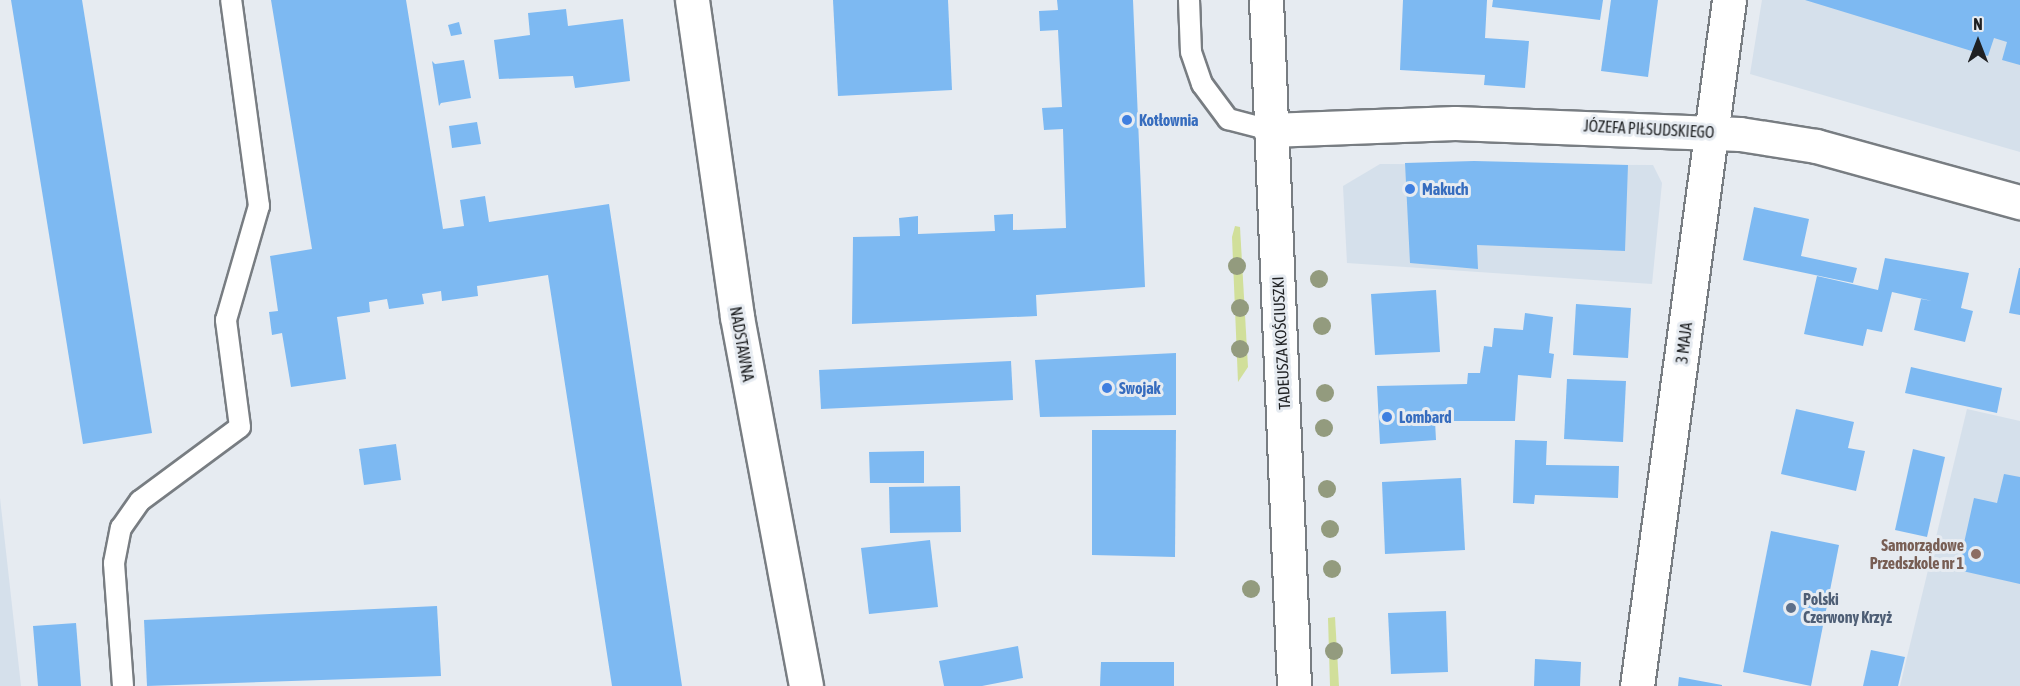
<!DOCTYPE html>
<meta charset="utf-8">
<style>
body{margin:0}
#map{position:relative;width:2020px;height:686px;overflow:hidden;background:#e6ebf1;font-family:"Asap Condensed",sans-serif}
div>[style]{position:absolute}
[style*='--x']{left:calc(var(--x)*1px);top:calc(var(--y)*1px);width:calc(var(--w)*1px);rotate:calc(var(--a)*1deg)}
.built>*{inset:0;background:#d5e0eb}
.green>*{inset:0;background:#d1df9a}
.building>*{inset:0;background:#7db9f2}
.roads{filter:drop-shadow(2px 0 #787d82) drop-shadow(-2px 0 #787d82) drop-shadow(0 2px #787d82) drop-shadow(0 -2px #787d82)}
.lane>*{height:20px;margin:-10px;padding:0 10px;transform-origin:10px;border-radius:10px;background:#fff}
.street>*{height:33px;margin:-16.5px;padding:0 16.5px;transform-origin:16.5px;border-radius:16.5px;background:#fff}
.secondary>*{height:33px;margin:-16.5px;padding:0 16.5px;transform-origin:16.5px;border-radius:16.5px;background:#fff}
.trees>*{width:18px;height:18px;margin:-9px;border-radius:50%;background:#939b7e}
.dots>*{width:16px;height:16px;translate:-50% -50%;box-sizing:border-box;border:3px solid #e6ebf1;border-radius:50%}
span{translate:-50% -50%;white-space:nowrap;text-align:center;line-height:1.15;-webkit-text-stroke:6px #e6ebf1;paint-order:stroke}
.shop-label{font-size:16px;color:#366cbe;font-weight:700}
.left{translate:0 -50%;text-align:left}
.street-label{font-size:16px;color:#1f2123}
.education-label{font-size:16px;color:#785e54;font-weight:700}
.right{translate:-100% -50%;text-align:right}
.service-label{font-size:16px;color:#4e5e75;font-weight:700}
.north{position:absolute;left:1948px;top:12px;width:60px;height:60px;-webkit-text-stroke:4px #e6ebf1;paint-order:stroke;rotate:0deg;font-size:16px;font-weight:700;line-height:24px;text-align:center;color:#1f2123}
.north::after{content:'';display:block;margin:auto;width:21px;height:27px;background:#1f2123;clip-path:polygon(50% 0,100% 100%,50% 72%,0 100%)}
</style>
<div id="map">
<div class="built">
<div style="clip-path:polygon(1762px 0,2020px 0,2020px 152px,1750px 74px)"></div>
<div style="clip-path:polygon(1380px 164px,1653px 165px,1662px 183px,1652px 284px,1347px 263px,1343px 186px)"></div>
<div style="clip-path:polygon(1967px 409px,2020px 421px,2020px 686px,1900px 686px)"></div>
<div style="clip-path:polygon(0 498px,21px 686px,0 686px)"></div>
</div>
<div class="green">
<div style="clip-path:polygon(1235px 226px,1240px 227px,1248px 367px,1238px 382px,1232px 237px)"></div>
<div style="clip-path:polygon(1335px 617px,1339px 686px,1330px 686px,1328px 618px)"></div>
</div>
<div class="building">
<div style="clip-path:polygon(11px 0,82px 0,152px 433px,83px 444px)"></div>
<div style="clip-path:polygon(271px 0,406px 0,443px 229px,464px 226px,460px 200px,485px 196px,489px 222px,609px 204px,682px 686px,612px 686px,548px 275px,477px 286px,478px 296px,442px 301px,441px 291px,422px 294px,424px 304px,389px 309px,387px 299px,369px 302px,370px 312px,337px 317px,346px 379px,291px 387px,282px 333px,272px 335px,269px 312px,278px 311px,270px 256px,312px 249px)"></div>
<div style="clip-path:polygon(833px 0,948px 0,952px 90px,838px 96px)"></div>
<div style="clip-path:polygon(1057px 0,1133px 0,1145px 287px,1036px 295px,1037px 316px,852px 324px,853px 237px,900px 236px,899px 218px,918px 216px,918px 234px,995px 231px,994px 215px,1013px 214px,1013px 230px,1066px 228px,1063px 129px,1044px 130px,1042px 108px,1062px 107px,1058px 30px,1040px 31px,1039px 11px,1058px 10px)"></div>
<div style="clip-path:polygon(1403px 0,1487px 0,1485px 38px,1529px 41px,1525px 88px,1484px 85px,1485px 75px,1400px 70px)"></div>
<div style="clip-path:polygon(1493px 0,1603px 0,1600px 20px,1492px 7px)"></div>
<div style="clip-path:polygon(1611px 0,1658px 0,1648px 77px,1601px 71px)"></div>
<div style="clip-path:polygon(1805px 0,2020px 0,2020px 65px,2002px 60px,2007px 42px,1994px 38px,1988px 56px)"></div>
<div style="clip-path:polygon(566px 9px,568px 26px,623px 19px,630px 81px,575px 88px,573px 76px,499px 79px,494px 40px,530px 35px,528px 13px)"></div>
<div style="clip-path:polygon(459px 22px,462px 34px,451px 36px,448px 25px)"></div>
<div style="clip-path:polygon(464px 60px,471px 98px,441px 103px,439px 106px,432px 61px,435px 64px)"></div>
<div style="clip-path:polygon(477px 122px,481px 144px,452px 148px,449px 126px)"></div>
<div style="clip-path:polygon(1474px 161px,1628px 165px,1625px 251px,1477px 245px,1478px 269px,1410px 263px,1405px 163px)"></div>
<div style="clip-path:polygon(1754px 207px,1809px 219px,1801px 256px,1857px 268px,1853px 283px,1743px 260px)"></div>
<div style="clip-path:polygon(1885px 258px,1969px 273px,1961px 308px,1973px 311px,1965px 342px,1914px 330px,1921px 299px,1932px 301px,1892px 292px,1882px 332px,1867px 329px,1863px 346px,1804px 334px,1817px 276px,1878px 290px)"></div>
<div style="clip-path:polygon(2019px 268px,2020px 268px,2020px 315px,2009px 313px)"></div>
<div style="clip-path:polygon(1436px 290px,1440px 352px,1375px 355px,1371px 294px)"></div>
<div style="clip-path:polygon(1576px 304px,1631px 308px,1628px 358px,1573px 355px)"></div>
<div style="clip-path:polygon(1525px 313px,1553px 317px,1549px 353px,1554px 354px,1551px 378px,1518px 375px,1515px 421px,1435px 421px,1436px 440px,1380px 444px,1377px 386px,1467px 384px,1468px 373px,1480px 373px,1484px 346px,1492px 347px,1494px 328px,1523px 330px)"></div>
<div style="clip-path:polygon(1176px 353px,1176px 415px,1040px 417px,1035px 360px)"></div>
<div style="clip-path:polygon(1011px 361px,1013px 400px,821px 409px,819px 370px)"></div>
<div style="clip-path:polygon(1911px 367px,2002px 388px,1997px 413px,1905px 393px)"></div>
<div style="clip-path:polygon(1567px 379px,1626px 381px,1623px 442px,1564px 439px)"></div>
<div style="clip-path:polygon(1796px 409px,1854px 422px,1848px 448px,1865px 451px,1856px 491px,1781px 474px)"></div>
<div style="clip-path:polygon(1092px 430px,1176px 430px,1175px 557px,1092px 555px)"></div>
<div style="clip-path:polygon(1515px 440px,1547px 441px,1546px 465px,1619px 466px,1618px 498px,1535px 495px,1534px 504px,1513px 503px)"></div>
<div style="clip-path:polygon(396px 444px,401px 480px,364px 485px,359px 449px)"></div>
<div style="clip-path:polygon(1913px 449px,1945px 457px,1927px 537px,1895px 530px)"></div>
<div style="clip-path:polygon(924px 451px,924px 483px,870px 483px,869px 452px)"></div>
<div style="clip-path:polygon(2004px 474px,2020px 477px,2020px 584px,1958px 570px,1974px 498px,1997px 503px)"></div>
<div style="clip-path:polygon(1461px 478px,1465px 550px,1385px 554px,1382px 482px)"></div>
<div style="clip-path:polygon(960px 486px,961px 532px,890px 533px,889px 487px)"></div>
<div style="clip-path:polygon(1771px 531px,1839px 545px,1811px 686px,1743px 672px)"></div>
<div style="clip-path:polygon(930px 540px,938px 607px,869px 614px,861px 548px)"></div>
<div style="clip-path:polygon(437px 606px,441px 676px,147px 686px,144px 620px)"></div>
<div style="clip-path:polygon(1446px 611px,1448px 672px,1391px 674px,1388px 613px)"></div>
<div style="clip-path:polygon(76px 623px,81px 686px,38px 686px,33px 626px)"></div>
<div style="clip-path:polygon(1018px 646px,1023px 678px,982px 686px,944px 686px,939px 661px)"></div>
<div style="clip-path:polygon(1871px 650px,1905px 657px,1898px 686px,1863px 686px)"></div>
<div style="clip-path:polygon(1535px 659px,1581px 662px,1580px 686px,1534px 686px)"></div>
<div style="clip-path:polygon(1101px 662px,1174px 662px,1174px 686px,1100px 686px)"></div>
<div style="clip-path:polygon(1679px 677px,1722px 685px,1722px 686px,1678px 686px)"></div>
</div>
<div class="roads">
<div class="lane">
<div style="--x:1189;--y:0;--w:52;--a:87.8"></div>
<div style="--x:1191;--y:52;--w:34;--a:71"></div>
<div style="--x:1202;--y:84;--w:44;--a:53.4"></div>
<div style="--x:1228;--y:119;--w:43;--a:14.7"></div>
<div style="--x:123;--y:686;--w:123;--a:-94.2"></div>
<div style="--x:114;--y:563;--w:36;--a:-79"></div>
<div style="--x:121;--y:528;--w:33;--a:-55"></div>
<div style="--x:140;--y:501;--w:124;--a:-36.5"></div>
<div style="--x:240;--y:427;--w:108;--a:-97.5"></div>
<div style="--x:226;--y:320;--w:119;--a:-73.9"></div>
<div style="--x:259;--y:206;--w:208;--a:-97.7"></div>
</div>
<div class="street">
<div style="--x:692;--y:0;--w:320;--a:81.9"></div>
<div style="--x:737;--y:317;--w:375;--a:79.4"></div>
<div style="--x:1270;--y:130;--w:185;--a:-2.2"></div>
<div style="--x:1455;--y:123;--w:285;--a:2.2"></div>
<div style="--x:1740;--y:134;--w:77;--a:9"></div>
<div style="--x:1816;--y:146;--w:212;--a:15.4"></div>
<div style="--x:1637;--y:686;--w:692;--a:-82.36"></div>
</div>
<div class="secondary">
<div style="--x:1266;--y:0;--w:687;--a:87.66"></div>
</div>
</div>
<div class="trees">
<div style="left:1237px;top:266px"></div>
<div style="left:1319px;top:279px"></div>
<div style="left:1240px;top:308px"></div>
<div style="left:1322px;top:326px"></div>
<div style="left:1240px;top:349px"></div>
<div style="left:1325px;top:393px"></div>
<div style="left:1324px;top:428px"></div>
<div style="left:1327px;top:489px"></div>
<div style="left:1330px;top:529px"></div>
<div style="left:1332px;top:569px"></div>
<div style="left:1251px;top:589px"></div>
<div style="left:1334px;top:651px"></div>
</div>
<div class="dots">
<div style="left:1127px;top:120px;background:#3f7fe0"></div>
<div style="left:1410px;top:189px;background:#3f7fe0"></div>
<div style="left:1107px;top:388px;background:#3f7fe0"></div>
<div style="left:1387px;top:417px;background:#3f7fe0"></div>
<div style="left:1976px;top:554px;background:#8d6e63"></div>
<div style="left:1791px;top:608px;background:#5c6f8a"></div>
</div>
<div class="shop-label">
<span class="left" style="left:1139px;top:120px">Kotłownia</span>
<span class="left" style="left:1422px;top:189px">Makuch</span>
<span class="left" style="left:1119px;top:388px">Swojak</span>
<span class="left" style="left:1399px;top:417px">Lombard</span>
</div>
<div class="street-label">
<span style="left:1649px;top:129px;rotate:3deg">JÓZEFA PIŁSUDSKIEGO</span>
<span style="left:1281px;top:343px;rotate:-93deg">TADEUSZA KOŚCIUSZKI</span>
<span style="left:1684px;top:343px;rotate:-83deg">3 MAJA</span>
<span style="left:742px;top:344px;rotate:80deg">NADSTAWNA</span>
</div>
<div class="education-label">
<span class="right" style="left:1964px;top:554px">Samorządowe<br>Przedszkole nr 1</span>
</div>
<div class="service-label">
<span class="left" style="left:1803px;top:608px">Polski<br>Czerwony Krzyż</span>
</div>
<div class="north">N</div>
</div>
